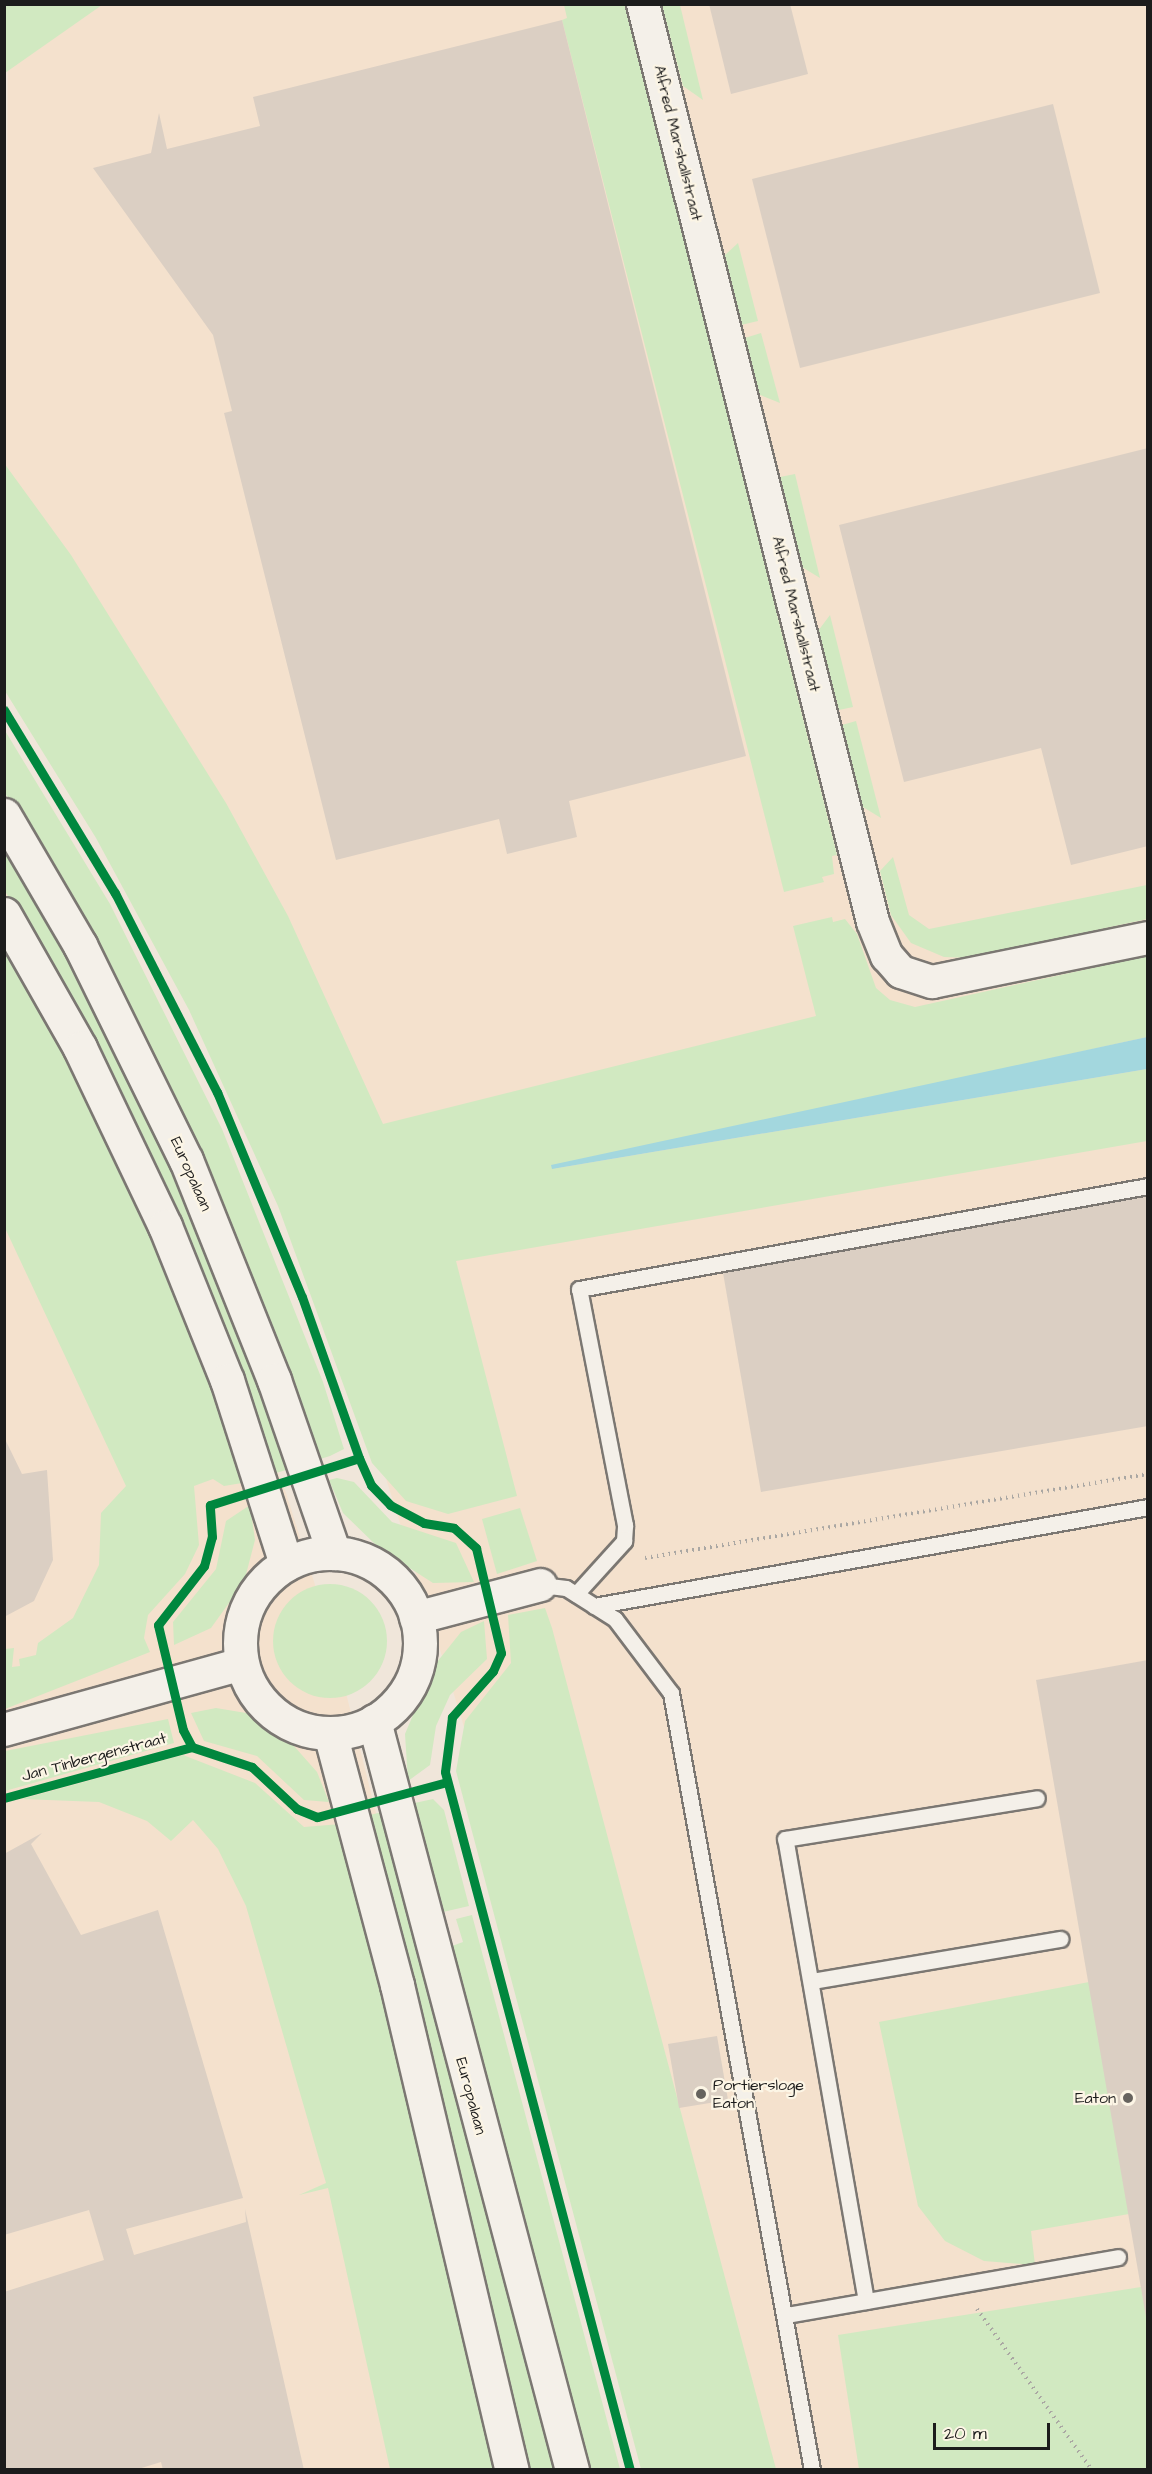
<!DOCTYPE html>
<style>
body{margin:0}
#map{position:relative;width:1152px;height:2474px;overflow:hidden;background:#f0e6da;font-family:"Architects Daughter",sans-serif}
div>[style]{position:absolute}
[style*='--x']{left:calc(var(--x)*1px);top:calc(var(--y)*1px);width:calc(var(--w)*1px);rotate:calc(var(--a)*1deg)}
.built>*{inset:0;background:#f4e1cd}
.green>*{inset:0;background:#d1e9c1}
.round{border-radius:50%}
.water>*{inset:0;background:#a3d7de}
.building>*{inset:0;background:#dbcfc3}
.path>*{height:4px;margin-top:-2px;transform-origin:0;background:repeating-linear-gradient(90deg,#aaa7a3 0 1.5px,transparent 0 6px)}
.roads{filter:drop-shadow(2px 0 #7b7772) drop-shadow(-2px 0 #7b7772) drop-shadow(0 2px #7b7772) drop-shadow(0 -2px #7b7772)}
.service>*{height:15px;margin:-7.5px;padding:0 7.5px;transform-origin:7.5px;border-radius:7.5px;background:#f4f0e9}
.minor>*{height:32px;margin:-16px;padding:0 16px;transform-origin:16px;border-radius:16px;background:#f4f0e9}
.tertiary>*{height:33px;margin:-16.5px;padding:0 16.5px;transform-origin:16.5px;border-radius:16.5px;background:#f4f0e9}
.tertiary>.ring{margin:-16.5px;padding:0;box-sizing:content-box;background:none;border:33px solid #f4f0e9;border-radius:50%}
.cycleway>*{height:9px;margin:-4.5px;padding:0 4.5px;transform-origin:4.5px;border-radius:4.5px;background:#00873e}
.dots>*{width:16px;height:16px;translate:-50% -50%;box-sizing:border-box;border:3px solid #fcf5e5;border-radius:50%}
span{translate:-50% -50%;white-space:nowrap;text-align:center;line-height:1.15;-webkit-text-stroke:4.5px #fcf5e5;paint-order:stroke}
.street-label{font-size:16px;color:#1c1c1c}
.poi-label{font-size:16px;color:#1c1c1c}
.left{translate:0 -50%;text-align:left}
.right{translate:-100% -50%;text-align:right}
.frame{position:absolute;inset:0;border:6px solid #1c1c1c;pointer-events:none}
.scale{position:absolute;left:933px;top:2423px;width:117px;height:27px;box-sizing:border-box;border:3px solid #1c1c1c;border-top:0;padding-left:8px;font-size:18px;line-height:21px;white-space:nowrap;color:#1c1c1c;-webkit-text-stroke:4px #fcf5e5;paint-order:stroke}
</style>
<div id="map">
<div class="built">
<div style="clip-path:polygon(8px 5px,1147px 5px,1147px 2469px,671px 2469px,462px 1720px,248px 1040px,5px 660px)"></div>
<div style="clip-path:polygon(4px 867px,180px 1223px,286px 1493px,334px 1645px,540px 2469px,5px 2469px)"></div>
</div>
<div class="green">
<div style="clip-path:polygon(5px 4px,102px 4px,102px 5px,5px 73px)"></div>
<div style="clip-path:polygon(564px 5px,625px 5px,837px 855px,832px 856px,834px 874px,822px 877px,824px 882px,784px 892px,562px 20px,567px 18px)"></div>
<div style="clip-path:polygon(662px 5px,680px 5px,703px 100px,683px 86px)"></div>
<div style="clip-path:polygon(738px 243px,758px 321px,741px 325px,724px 256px)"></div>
<div style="clip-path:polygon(761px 333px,780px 403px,758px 394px,745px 338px)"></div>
<div style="clip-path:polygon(4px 463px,71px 555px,226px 803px,288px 916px,383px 1124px,816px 1016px,793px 926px,832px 917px,833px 922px,845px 919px,857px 934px,876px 988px,890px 1000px,915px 1007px,1147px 956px,1147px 1037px,552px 1169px,1147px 1069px,1147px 1141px,456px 1261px,517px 1496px,448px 1514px,406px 1501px,372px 1463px,278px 1206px,189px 1010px,96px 838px,5px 691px)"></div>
<div style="clip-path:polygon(795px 474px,820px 578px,802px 567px,780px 477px)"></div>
<div style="clip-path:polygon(830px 615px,853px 707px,839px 710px,818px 631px)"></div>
<div style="clip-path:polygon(856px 721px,881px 818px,863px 807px,842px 725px)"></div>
<div style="clip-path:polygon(4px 729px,110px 904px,222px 1129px,323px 1382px,344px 1449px,330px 1456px,317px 1460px,38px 847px,5px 793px)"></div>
<div style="clip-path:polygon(4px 836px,151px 1109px,292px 1468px,270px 1475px,27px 930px,5px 891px)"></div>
<div style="clip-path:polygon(893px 857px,909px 915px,929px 929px,1147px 885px,1147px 919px,970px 958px,944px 957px,911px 943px,891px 915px,880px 871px)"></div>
<div style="clip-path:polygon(4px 937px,153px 1229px,248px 1482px,224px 1486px,213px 1479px,194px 1486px,199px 1545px,185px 1574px,148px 1615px,144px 1638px,150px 1652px,5px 1709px,5px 1649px,14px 1648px,12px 1667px,20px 1666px,19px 1659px,36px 1655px,38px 1643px,73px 1618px,99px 1565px,101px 1513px,126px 1486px,5px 1228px)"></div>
<div style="clip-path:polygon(337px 1478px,354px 1482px,392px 1522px,456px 1543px,474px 1582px,433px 1583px,380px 1549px,343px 1513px,329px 1480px)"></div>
<div style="clip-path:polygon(250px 1505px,255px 1540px,244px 1582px,211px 1628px,174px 1645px,173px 1622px,216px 1569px,226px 1521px)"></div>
<div style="clip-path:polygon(520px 1508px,537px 1561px,497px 1574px,482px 1519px)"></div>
<div class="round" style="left:273px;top:1584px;width:114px;height:114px"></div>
<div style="clip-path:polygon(545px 1608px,552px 1628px,776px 2469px,641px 2469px,456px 1771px,465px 1721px,511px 1663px,508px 1615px)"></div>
<div style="clip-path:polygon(484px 1621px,487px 1659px,450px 1695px,436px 1726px,430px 1765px,408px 1781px,405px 1734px,433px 1667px,461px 1632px)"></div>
<div style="clip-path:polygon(216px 1708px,246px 1713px,286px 1737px,317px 1772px,329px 1802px,304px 1800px,257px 1756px,204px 1741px,191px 1713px)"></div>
<div style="clip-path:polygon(168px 1719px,174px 1743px,5px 1791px,5px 1751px)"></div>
<div style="clip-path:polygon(183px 1755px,255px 1783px,304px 1827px,341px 1824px,500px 2469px,390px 2469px,328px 2188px,299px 2195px,326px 2183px,246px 1906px,218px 1849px,193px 1820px,171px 1841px,147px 1821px,99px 1802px,22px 1799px)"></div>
<div style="clip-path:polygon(433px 1799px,444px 1810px,469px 1906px,443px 1912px,440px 1901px,432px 1902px,410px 1804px)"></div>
<div style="clip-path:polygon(386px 1811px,560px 2469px,524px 2469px,366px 1816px)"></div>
<div style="clip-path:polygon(472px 1915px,620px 2469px,583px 2469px,449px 1967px,457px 1965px,452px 1946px,463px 1942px,456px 1919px)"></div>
<div style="clip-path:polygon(1089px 1982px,1129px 2214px,1031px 2231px,1035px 2265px,984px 2261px,945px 2241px,918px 2206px,879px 2022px)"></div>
<div style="clip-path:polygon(1141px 2287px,1148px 2324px,1147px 2469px,859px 2469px,838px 2335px)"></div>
</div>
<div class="water">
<div style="clip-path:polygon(1147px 1037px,1147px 1069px,552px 1169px,551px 1165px)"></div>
</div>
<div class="building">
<div style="clip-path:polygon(709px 4px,790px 4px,808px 74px,731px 94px)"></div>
<div style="clip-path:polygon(562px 20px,746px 756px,569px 801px,577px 837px,507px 854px,499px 819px,336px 860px,224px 413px,232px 411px,213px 335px,93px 168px,151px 153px,159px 113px,167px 149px,260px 126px,253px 97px)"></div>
<div style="clip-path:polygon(1053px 104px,1100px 293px,800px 368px,752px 179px)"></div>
<div style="clip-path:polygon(1148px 448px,1148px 846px,1071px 865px,1041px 748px,904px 782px,839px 525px)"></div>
<div style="clip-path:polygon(1148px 1194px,1148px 1426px,761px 1492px,722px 1267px)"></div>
<div style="clip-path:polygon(4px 1437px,22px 1474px,47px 1470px,53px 1560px,34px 1601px,4px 1617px)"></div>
<div style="clip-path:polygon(1148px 1660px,1148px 2317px,1146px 2317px,1036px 1680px)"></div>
<div style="clip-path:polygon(42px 1833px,31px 1844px,81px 1935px,158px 1910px,243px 2198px,126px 2229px,134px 2255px,246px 2222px,245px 2209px,304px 2470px,163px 2470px,161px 2462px,135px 2470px,4px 2470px,4px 2292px,104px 2260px,89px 2210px,4px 2235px,4px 1854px)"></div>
<div style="clip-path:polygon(717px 2036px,728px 2100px,679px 2108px,668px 2044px)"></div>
</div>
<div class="path">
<div style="--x:645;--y:1558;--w:510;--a:-9.48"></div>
<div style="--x:977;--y:2309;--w:198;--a:54.5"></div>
</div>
<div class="roads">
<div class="service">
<div style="--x:541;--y:1585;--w:25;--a:7"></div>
<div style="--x:566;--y:1588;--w:58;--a:32.3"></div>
<div style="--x:615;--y:1619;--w:93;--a:52.9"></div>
<div style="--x:671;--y:1693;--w:790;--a:79.71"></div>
<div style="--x:576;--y:1594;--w:72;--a:-47.8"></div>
<div style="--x:624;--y:1541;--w:16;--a:-86"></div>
<div style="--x:625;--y:1525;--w:240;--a:-101"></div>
<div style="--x:579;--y:1289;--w:578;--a:-10.26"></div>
<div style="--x:594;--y:1606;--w:563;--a:-10.13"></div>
<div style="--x:812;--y:1981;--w:252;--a:-9.6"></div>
<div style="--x:866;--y:2301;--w:469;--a:-99.9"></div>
<div style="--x:785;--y:1839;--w:255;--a:-9.2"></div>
<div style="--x:786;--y:2315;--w:337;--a:-9.9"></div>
</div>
<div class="minor">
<div style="--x:643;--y:4;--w:946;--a:75.93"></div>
<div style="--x:873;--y:922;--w:37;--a:68"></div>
<div style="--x:887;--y:956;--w:21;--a:49"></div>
<div style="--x:901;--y:972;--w:33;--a:18"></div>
<div style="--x:932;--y:982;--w:220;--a:-11.5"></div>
<div style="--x:416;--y:1618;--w:129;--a:-14.8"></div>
<div style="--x:4;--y:1730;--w:247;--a:-15.5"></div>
</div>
<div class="tertiary">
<div style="--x:4;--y:815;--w:151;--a:59.7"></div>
<div style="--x:80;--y:945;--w:240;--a:63.8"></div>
<div style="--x:186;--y:1160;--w:237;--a:68.2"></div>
<div style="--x:274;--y:1380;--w:183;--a:70.9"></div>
<div style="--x:4;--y:914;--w:154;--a:60.4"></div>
<div style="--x:80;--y:1048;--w:197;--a:64.5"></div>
<div style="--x:165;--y:1226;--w:166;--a:68.1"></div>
<div style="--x:227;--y:1380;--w:193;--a:72.2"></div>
<div class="ring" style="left:240px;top:1553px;width:147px;height:147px"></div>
<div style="--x:374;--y:1721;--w:775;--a:75.19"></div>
<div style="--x:330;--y:1733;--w:261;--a:75.1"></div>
<div style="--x:397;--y:1985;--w:498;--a:76.7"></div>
</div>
</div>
<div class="cycleway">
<div style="--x:4;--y:710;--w:214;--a:58.8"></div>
<div style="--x:115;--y:893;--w:224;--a:62.9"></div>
<div style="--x:217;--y:1092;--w:222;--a:67.5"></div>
<div style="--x:302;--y:1297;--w:171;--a:70.5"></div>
<div style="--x:447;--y:1782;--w:135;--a:164.9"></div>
<div style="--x:317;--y:1817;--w:22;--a:-158"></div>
<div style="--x:297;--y:1809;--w:62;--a:-137"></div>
<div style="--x:252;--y:1767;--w:63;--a:-161.6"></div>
<div style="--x:192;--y:1747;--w:19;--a:-118"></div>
<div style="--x:183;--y:1730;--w:108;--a:-103.4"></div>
<div style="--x:158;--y:1625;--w:75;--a:-52.1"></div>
<div style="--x:204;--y:1566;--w:30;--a:-75"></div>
<div style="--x:212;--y:1537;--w:32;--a:-94"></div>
<div style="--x:210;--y:1505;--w:156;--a:-17.5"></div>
<div style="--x:359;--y:1458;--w:30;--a:66"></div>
<div style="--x:371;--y:1485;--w:28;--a:46"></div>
<div style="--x:390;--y:1505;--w:38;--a:28"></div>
<div style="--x:424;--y:1523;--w:30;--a:9"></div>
<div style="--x:454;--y:1528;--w:30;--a:42"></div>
<div style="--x:476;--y:1548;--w:108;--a:76.6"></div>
<div style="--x:501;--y:1653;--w:20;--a:114"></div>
<div style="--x:493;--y:1671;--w:62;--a:131.7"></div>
<div style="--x:452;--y:1717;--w:55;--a:97.3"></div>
<div style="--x:445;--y:1772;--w:722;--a:75.16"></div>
<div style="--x:4;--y:1798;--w:195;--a:-15.2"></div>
</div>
<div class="dots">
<div style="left:701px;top:2094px;background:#66635e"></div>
<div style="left:1128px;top:2098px;background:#66635e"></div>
</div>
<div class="street-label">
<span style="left:678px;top:143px;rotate:76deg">Alfred Marshallstraat</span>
<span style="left:796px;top:614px;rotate:76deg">Alfred Marshallstraat</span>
<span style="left:191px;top:1174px;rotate:66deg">Europalaan</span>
<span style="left:94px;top:1757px;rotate:-15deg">Jan Tinbergenstraat</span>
<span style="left:471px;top:2096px;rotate:75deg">Europalaan</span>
</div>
<div class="poi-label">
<span class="left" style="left:713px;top:2094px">Portiersloge<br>Eaton</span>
<span class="right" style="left:1116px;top:2098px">Eaton</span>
</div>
<div class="frame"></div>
<div class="scale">20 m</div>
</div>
